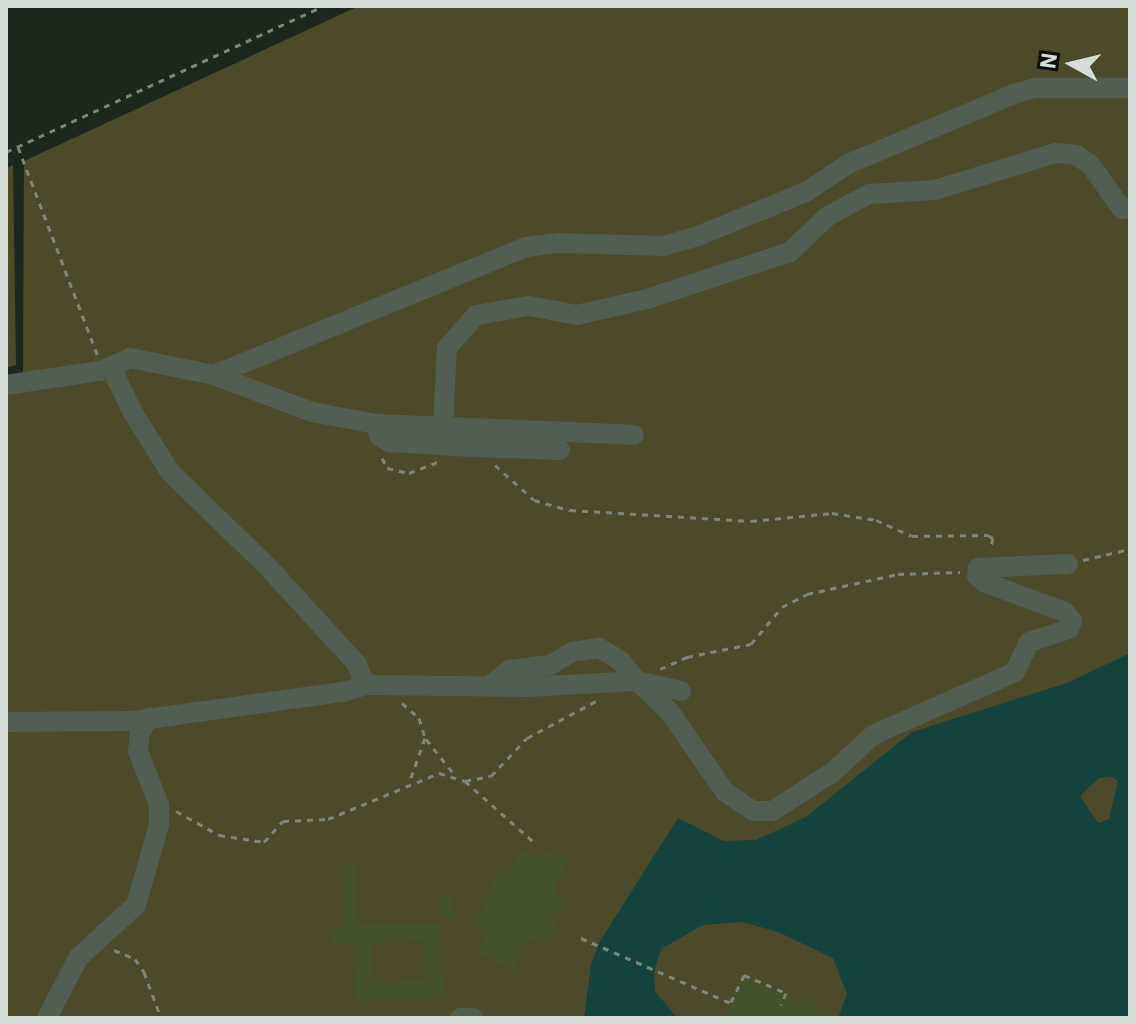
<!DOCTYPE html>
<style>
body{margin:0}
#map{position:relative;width:1136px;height:1024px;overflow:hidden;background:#1d281d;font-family:"IBM Plex Sans",sans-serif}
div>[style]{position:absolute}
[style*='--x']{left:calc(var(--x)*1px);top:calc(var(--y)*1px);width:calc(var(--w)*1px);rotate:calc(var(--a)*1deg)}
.green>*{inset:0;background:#4d4a29}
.water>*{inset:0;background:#14433e}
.building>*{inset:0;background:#445229}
.path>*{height:3px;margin-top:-1.5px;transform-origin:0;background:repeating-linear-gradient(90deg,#7d867d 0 6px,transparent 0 12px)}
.minor>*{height:20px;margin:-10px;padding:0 10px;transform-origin:10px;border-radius:10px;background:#525e52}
span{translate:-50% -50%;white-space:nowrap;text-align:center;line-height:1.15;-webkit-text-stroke:6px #0b0f0b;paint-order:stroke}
.frame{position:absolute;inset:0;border:8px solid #d6ddd6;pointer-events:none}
.north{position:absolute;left:1032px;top:24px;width:80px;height:80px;-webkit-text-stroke:6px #0b0f0b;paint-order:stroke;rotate:278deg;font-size:22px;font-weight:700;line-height:32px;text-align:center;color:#d6ddd6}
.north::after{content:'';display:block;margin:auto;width:28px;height:36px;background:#d6ddd6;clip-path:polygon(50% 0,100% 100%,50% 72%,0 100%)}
</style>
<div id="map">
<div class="green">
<div style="clip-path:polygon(359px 6px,1130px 6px,1130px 1018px,6px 1018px,6px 379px,23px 374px,24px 161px)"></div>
<div style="clip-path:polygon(13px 165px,16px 365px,6px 368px,6px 168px)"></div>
</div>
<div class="water">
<div style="clip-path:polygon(evenodd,1130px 653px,1130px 1018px,838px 1018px,847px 994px,833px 958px,778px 932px,742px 922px,703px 925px,661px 949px,654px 972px,655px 991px,677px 1018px,584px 1018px,591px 964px,600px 941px,678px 818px,724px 841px,756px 840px,806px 817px,912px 732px,1067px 683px,1130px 653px,1112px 777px,1118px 781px,1109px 819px,1098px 823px,1080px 796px,1099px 778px,1112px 777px)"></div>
</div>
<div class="building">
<div style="clip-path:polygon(520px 849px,542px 858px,545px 851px,567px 860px,554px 890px,564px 902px,551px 936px,542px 943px,526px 939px,513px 969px,477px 953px,487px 930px,475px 924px,499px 871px,508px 875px)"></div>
<div style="clip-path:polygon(evenodd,343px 865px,357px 865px,357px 925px,441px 923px,443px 998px,355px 1000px,353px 943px,333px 944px,332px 930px,343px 930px,343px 865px,425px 941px,426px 980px,373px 982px,372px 943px,425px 941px)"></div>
<div style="clip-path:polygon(440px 894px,453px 894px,453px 918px,440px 918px)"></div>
<div style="clip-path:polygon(745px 977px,803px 1004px,805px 998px,817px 1004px,815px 1008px,837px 1018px,726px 1018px)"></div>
</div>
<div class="path">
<div style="--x:18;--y:147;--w:224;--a:69.1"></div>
<div style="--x:6;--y:152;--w:349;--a:-24.7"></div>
<div style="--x:382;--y:458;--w:11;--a:63"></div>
<div style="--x:387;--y:468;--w:23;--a:13"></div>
<div style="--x:409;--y:473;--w:31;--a:-21"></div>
<div style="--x:495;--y:465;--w:52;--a:41.9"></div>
<div style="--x:534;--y:500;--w:37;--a:16"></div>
<div style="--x:570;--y:510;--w:181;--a:3.5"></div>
<div style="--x:751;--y:521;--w:81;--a:-5.6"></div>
<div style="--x:832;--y:513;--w:45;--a:9"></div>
<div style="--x:876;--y:520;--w:39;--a:24"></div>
<div style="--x:912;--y:536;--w:76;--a:-0.8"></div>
<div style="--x:988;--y:535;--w:6;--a:31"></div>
<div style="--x:993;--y:538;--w:12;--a:104"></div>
<div style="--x:1083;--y:560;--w:48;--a:-13.2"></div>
<div style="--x:660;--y:669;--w:30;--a:-24"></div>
<div style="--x:687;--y:657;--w:65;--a:-11.5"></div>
<div style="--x:751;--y:644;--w:48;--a:-50"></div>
<div style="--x:782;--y:607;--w:28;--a:-27"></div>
<div style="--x:807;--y:594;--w:93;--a:-12.4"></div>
<div style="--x:898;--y:574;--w:62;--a:-1.8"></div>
<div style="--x:402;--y:703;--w:23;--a:41"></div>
<div style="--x:419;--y:718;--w:21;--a:73"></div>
<div style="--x:425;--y:738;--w:48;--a:109.6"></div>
<div style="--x:426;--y:739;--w:45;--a:51.3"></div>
<div style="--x:465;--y:781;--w:96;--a:41.6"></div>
<div style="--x:176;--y:811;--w:49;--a:29.2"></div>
<div style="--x:219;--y:835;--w:46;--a:8.8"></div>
<div style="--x:264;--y:842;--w:28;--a:-48"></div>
<div style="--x:283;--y:821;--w:45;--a:-2.5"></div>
<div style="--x:328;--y:819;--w:120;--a:-22.5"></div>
<div style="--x:439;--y:773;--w:27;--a:17"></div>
<div style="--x:465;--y:781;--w:26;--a:-11"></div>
<div style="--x:491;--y:776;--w:52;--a:-46.5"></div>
<div style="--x:527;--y:738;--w:78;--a:-28.2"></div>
<div style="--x:581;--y:938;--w:166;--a:23.5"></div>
<div style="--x:114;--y:950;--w:23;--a:23"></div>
<div style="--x:135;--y:959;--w:16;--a:55"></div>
<div style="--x:144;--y:972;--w:49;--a:69.7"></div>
<div style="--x:731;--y:1002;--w:30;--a:-64"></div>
<div style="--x:744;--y:975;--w:46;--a:23.2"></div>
<div style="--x:786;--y:993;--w:13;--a:113"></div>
</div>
<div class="minor">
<div style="--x:111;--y:367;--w:51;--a:64.4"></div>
<div style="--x:133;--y:413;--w:70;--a:57.9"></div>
<div style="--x:170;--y:472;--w:135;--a:44.1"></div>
<div style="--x:267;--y:566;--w:132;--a:47.5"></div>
<div style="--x:356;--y:663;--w:24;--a:66"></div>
<div style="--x:214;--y:375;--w:105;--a:20.7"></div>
<div style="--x:312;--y:412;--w:65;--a:10.6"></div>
<div style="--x:376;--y:424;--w:258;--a:2.4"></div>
<div style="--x:6;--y:385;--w:95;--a:-8.5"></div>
<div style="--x:100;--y:371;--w:33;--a:-23"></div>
<div style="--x:130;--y:358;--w:86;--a:11.4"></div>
<div style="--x:214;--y:375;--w:337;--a:-22.3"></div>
<div style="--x:526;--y:247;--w:34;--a:-7"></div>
<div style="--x:560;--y:243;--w:103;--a:1.7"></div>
<div style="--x:663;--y:246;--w:36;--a:-16"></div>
<div style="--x:698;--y:236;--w:117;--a:-22.2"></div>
<div style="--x:806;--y:192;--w:50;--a:-33.7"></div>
<div style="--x:848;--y:164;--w:180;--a:-22.9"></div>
<div style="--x:1014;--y:94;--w:22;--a:-16"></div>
<div style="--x:1035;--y:88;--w:95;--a:0"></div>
<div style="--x:376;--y:424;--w:12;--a:76"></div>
<div style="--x:379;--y:436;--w:12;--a:31"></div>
<div style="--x:389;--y:442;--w:83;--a:3.4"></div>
<div style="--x:443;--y:429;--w:81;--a:-87.2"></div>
<div style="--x:447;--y:348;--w:44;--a:-48.7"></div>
<div style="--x:476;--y:315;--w:54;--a:-9.6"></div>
<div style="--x:529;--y:306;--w:49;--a:10.6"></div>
<div style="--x:577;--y:315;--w:72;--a:-12.9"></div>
<div style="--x:647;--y:299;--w:151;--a:-18.2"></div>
<div style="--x:790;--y:252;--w:52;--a:-43.5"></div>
<div style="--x:828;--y:216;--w:47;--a:-28.2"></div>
<div style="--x:869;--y:194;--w:66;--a:-3.5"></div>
<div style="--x:935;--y:190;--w:126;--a:-17.1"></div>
<div style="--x:1055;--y:153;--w:21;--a:5"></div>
<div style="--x:1076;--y:155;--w:17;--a:33"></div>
<div style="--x:1090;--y:164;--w:55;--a:54.6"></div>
<div style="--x:1122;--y:209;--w:8;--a:-14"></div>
<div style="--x:478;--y:447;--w:82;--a:2.1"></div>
<div style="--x:637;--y:681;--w:44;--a:43.2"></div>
<div style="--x:669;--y:711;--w:98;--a:55.3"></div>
<div style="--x:725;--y:792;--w:34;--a:34"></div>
<div style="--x:753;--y:811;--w:19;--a:0"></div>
<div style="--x:772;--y:811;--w:72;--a:-32.6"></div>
<div style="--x:833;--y:772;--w:54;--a:-42.8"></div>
<div style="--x:873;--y:735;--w:155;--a:-23.9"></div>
<div style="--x:1015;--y:672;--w:33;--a:-65"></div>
<div style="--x:1029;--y:642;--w:42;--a:-18"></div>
<div style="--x:1069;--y:629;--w:9;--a:-69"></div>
<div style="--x:1072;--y:621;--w:11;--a:-128"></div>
<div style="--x:1065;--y:612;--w:84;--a:-159.8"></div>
<div style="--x:986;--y:583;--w:11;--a:-142"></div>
<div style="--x:977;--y:576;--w:8;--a:-83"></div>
<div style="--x:978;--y:568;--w:90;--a:-2.5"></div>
<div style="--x:641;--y:682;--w:41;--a:12.7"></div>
<div style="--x:6;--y:722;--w:127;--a:-0.5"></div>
<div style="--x:133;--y:721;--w:212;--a:-7.9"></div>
<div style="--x:343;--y:692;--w:24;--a:-17"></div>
<div style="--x:366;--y:685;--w:162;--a:0.7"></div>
<div style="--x:528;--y:687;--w:109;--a:-3.2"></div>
<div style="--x:637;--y:681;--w:26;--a:-129"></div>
<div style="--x:621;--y:661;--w:26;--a:-149"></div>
<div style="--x:599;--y:648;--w:27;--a:172"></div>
<div style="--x:572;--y:652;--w:26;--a:149"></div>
<div style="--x:550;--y:665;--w:41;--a:173"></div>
<div style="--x:509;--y:670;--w:25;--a:140"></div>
<div style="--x:47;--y:1018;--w:68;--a:-62.7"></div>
<div style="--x:78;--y:958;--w:79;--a:-42.4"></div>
<div style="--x:136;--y:905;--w:83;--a:-74"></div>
<div style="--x:159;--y:825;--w:20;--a:-90"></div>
<div style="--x:159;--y:805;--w:58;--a:-111.3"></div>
<div style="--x:138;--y:751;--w:19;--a:-84"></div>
<div style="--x:140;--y:732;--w:17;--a:-57"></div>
<div style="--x:460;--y:1018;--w:13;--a:0"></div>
</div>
<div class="frame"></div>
<div class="north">N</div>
</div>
